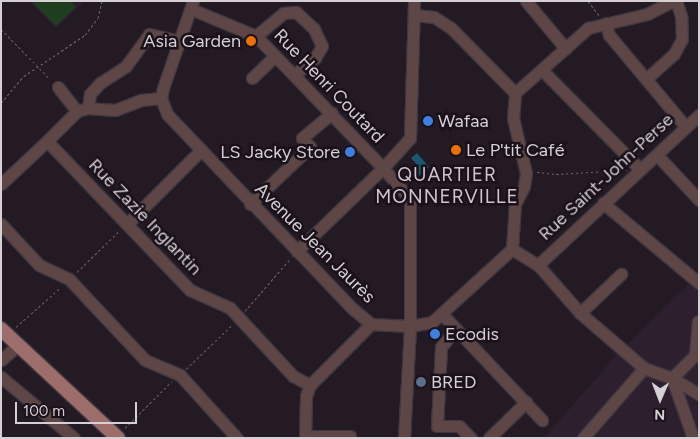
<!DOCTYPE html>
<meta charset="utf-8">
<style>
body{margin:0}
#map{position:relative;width:700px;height:439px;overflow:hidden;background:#241a24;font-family:Figtree,sans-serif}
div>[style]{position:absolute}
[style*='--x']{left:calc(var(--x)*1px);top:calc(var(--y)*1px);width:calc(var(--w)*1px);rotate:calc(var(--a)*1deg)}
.built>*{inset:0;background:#2e1f2e}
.green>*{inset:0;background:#1f3e20}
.water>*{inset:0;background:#1b586f}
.path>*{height:1px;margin-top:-0.5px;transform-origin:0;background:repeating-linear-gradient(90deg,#6d656d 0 2.5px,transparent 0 5px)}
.roads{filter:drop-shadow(1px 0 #403740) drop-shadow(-1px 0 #403740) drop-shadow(0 1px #403740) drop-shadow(0 -1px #403740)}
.minor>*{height:11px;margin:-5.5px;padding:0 5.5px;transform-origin:5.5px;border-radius:5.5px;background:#5d4645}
.major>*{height:14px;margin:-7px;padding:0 7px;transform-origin:7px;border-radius:7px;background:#9c6d6b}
.dots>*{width:14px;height:14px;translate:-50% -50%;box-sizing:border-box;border:2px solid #1a111a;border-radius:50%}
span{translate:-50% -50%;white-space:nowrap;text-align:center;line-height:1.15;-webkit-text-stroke:5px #1a111a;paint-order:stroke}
.poi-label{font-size:18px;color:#d6cfd6}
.right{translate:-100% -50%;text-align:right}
.left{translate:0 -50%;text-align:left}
.street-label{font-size:18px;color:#d6cfd6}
.neighbourhood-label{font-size:19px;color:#d1c3d1;letter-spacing:1px}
.frame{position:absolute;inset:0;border:2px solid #d6cfd6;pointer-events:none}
.north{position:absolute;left:635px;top:374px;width:50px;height:50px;-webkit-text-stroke:4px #1a111a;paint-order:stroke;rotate:181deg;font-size:14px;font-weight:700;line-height:20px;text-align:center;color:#d6cfd6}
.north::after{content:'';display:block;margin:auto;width:18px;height:22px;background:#d6cfd6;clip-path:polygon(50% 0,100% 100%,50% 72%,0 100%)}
.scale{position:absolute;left:15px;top:402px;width:122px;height:22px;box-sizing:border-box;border:2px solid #d6cfd6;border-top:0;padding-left:6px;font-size:15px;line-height:18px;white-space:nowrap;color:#d6cfd6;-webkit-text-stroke:4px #1a111a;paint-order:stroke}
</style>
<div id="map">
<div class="built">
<div style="clip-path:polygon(29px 1px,85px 1px,56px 28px)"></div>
<div style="clip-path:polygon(690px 283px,699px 288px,699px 438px,544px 438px,620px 351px)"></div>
</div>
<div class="green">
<div style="clip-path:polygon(31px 1px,70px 1px,76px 7px,56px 26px)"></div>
</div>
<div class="water">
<div style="clip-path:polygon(417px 153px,429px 167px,415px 179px,411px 174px,419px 167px,411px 158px)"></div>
</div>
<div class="path">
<div style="--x:588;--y:1;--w:18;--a:52"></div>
<div style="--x:1;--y:29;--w:70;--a:45.6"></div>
<div style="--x:1;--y:103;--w:35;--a:-50"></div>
<div style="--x:24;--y:76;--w:73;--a:-33.9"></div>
<div style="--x:85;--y:35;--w:21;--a:-53"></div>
<div style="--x:98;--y:18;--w:17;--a:-77"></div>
<div style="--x:537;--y:172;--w:19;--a:6"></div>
<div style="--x:556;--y:174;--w:71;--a:-3.2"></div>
<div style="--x:77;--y:272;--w:59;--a:-44.3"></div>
<div style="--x:245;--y:311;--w:69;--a:-49.1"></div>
<div style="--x:16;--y:327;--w:60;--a:-41.6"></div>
<div style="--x:186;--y:369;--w:64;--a:-43.7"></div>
<div style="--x:125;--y:428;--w:66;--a:-45"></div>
</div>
<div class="roads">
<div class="minor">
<div style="--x:193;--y:1;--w:92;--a:109"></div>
<div style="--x:163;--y:88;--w:10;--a:101"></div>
<div style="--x:161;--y:98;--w:17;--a:69"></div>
<div style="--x:167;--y:114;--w:269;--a:46.4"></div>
<div style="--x:353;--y:309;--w:23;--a:40"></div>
<div style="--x:371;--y:324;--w:39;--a:3"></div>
<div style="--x:410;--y:326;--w:22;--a:-10"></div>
<div style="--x:432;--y:322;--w:108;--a:-42.4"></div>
<div style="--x:512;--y:249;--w:45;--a:-86.2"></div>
<div style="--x:515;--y:204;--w:20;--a:-63"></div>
<div style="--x:524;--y:186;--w:13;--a:-81"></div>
<div style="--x:526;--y:173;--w:57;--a:-103.3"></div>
<div style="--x:513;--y:118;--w:25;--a:-85"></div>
<div style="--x:515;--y:93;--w:98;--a:-41.7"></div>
<div style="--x:588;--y:28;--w:61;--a:-13.3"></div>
<div style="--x:647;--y:14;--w:28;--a:-27"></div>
<div style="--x:526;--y:1;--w:62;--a:50.2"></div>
<div style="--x:191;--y:9;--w:70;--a:22.6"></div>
<div style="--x:256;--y:36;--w:183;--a:46.1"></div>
<div style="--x:383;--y:168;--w:120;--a:136"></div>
<div style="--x:414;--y:15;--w:20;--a:6"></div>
<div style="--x:434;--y:17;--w:20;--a:33"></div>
<div style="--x:451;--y:28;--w:91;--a:45.4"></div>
<div style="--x:606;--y:23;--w:12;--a:76"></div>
<div style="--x:609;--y:35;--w:120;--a:50.1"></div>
<div style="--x:256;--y:36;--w:35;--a:-40"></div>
<div style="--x:283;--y:13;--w:13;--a:-4"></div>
<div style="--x:296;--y:12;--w:25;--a:43"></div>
<div style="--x:314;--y:29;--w:19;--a:65"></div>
<div style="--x:322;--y:46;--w:14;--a:120"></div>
<div style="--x:315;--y:58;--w:26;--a:141"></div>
<div style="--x:542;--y:70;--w:139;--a:45.3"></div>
<div style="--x:252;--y:78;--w:32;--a:-44"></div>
<div style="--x:646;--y:79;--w:38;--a:-42"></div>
<div style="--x:674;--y:54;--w:17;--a:-62"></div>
<div style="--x:682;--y:39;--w:23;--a:-92"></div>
<div style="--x:681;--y:16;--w:16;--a:-108"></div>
<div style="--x:58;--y:87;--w:31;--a:52"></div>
<div style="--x:161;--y:98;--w:20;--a:174"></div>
<div style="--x:141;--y:100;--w:28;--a:159"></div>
<div style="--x:115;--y:110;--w:27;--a:-176"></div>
<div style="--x:88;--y:108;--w:14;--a:-82"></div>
<div style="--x:90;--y:94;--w:15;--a:-48"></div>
<div style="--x:100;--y:83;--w:31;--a:-33"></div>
<div style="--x:126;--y:66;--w:39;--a:-54"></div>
<div style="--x:149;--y:34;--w:32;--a:13"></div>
<div style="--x:88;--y:108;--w:11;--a:165"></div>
<div style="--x:77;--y:111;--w:42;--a:135"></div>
<div style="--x:47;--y:141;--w:207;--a:46.2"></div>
<div style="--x:190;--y:290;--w:44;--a:24.2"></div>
<div style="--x:230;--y:308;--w:93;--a:47.2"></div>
<div style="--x:293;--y:376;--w:19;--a:28"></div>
<div style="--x:310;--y:385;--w:86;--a:-45"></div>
<div style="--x:657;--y:155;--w:62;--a:47"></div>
<div style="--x:1;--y:184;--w:63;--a:-43.1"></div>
<div style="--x:603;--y:203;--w:125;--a:39.8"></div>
<div style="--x:250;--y:204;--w:83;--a:-43.5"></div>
<div style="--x:310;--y:147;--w:12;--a:-132"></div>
<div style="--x:302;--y:138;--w:39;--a:-40"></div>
<div style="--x:1;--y:224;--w:56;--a:47.2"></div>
<div style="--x:39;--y:265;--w:33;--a:25"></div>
<div style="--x:69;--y:279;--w:111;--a:46.8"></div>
<div style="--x:145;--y:360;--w:38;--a:23"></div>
<div style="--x:180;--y:375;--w:85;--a:47.9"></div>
<div style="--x:127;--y:224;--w:105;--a:-45"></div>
<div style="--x:512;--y:249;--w:31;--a:32"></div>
<div style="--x:538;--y:265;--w:64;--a:48.8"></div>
<div style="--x:580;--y:313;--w:84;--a:40.7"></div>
<div style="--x:644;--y:368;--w:93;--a:131.1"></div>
<div style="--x:538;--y:265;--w:220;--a:-43"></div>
<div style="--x:580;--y:313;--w:57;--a:-43.6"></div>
<div style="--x:442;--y:314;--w:146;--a:46.7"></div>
<div style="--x:456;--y:329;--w:23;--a:130"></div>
<div style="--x:441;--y:347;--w:79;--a:92.9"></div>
<div style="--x:437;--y:426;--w:22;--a:0"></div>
<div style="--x:459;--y:426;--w:17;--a:45"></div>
<div style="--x:1;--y:360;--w:23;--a:-41"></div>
<div style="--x:644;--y:368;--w:30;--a:20"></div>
<div style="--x:672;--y:378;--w:31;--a:31"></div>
<div style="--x:1;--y:377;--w:95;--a:39.9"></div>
<div style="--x:306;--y:436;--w:44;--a:0"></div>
<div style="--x:305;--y:438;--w:42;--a:-88.6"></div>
<div style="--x:306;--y:396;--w:12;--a:-70"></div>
<div style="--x:404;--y:438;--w:112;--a:-86.9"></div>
<div style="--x:410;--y:326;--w:127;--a:-90"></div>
<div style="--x:410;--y:199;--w:41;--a:-131.1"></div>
<div style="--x:383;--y:168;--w:40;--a:-48"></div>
<div style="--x:410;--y:138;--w:137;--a:-88.3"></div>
<div style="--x:489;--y:438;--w:52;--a:-44.2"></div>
<div style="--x:693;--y:438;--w:64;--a:-109.3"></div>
<div style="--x:672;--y:378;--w:33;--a:-45"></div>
<div style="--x:695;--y:355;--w:34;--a:-85"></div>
</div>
<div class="major">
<div style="--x:1;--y:329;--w:160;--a:43"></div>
</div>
</div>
<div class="dots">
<div style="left:251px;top:41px;background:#e8710a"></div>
<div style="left:428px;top:121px;background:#3f7fe0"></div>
<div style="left:456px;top:150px;background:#e8710a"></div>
<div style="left:350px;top:152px;background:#3f7fe0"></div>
<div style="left:435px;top:334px;background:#3f7fe0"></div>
<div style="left:421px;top:382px;background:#5c6f8a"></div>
</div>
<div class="poi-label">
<span class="right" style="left:241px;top:41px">Asia Garden</span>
<span class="left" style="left:438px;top:121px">Wafaa</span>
<span class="left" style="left:466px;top:150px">Le P'tit Café</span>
<span class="right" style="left:340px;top:152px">LS Jacky Store</span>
<span class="left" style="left:445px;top:334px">Ecodis</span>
<span class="left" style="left:431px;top:382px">BRED</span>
</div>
<div class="street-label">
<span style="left:329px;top:86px;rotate:46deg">Rue Henri Coutard</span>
<span style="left:606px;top:177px;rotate:-43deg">Rue Saint-John-Perse</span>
<span style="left:145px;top:217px;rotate:46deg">Rue Zazie Inglantin</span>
<span style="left:315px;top:243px;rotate:45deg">Avenue Jean Jaurès</span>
</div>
<div class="neighbourhood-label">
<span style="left:447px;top:186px">QUARTIER<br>MONNERVILLE</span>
</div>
<div class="frame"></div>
<div class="north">N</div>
<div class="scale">100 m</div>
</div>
